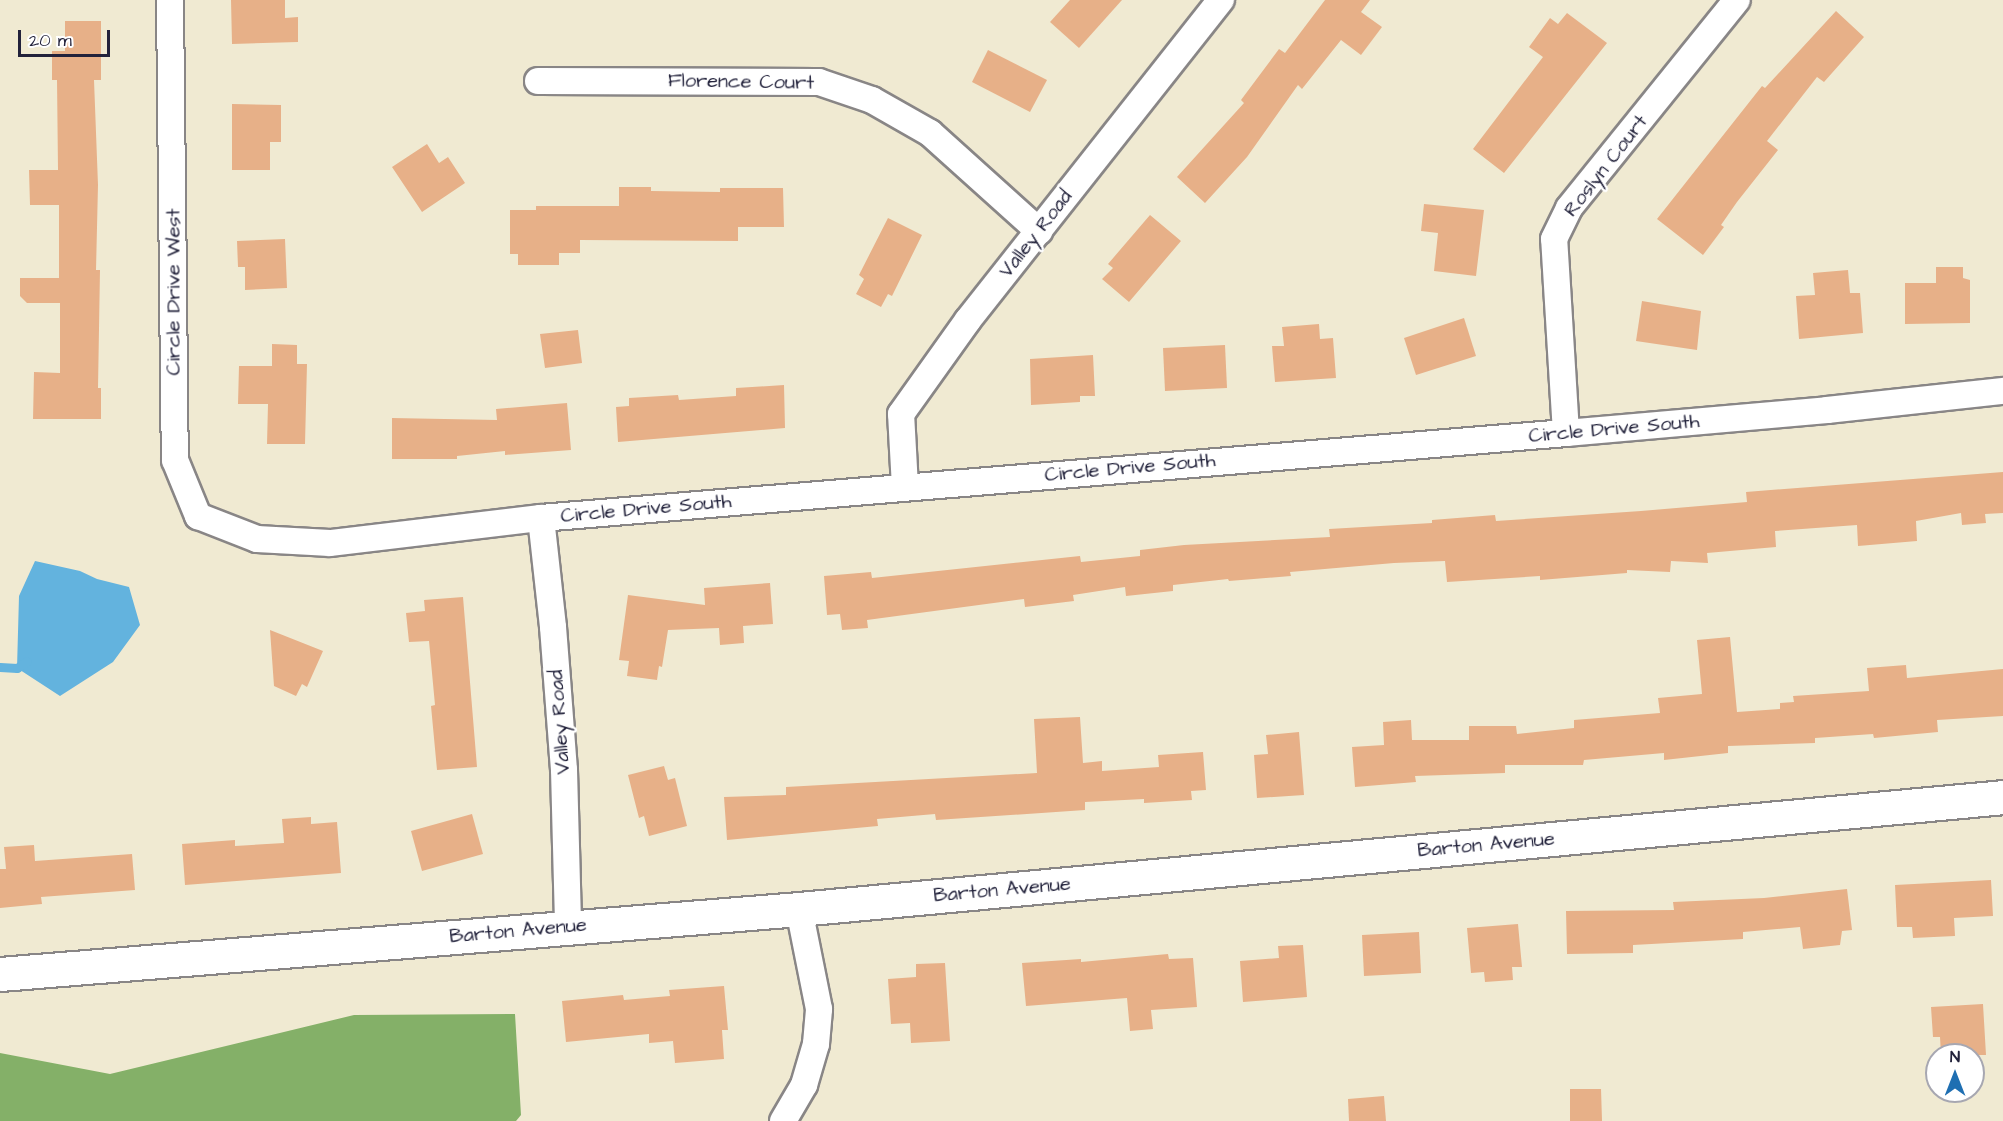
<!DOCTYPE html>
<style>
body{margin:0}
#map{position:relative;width:2003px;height:1121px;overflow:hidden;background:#f0ead2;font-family:"Architects Daughter",sans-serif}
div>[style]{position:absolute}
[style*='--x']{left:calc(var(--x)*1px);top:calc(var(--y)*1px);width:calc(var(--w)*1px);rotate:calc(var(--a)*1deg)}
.forest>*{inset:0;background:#84b068}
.water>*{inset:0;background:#63b3de}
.stream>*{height:9px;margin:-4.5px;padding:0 4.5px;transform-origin:4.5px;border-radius:4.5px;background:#63b3de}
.building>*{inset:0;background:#e7b088}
.roads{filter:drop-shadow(2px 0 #898686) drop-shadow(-2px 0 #898686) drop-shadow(0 2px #898686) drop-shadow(0 -2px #898686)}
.street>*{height:26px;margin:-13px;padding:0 13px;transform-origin:13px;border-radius:13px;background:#fff}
.secondary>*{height:33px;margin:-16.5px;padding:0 16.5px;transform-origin:16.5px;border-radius:16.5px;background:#fff}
span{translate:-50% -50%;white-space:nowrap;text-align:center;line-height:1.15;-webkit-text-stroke:5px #fff;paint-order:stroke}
.street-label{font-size:20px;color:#22223b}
.north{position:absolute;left:1925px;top:1043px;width:60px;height:60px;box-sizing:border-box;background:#fff;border:2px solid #a7a7b1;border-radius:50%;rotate:0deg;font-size:16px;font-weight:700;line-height:24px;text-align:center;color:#22223b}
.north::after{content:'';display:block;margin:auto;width:21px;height:27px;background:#1f6fb2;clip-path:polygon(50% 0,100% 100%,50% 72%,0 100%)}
.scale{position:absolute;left:18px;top:30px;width:92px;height:27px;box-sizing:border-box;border:3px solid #22223b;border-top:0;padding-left:8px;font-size:18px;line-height:21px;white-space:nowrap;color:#22223b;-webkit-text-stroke:4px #fff;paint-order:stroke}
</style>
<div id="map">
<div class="forest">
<div style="clip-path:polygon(515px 1014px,521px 1115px,516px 1121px,0 1121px,0 1053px,110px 1074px,354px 1015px)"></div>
</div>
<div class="water">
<div style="clip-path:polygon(35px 561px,80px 571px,97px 579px,129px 587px,140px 625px,113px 662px,60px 696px,17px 668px,19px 596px)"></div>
</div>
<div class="stream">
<div style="--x:0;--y:667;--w:17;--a:3"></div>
<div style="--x:17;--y:668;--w:12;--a:-35"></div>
</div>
<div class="building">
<div style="clip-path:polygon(231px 0,285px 0,285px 18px,298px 17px,298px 42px,232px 44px)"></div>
<div style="clip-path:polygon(1070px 0,1122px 0,1079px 48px,1050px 22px)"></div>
<div style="clip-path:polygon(1325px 0,1370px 0,1361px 12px,1382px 27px,1361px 55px,1341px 40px,1302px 89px,1298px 85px,1247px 157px,1205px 203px,1177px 177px,1244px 103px,1241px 100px,1279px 49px,1285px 53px)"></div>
<div style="clip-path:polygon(1836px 11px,1864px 37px,1824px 82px,1817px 77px,1767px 141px,1778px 150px,1737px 202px,1721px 225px,1724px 227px,1703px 255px,1657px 219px,1762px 86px,1765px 88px)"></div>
<div style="clip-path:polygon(1567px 13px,1607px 43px,1504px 173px,1473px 149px,1543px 57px,1529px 47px,1550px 18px,1558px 24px)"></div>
<div style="clip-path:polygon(65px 21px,101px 21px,101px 80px,94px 80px,98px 185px,96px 270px,100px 270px,98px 388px,101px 388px,101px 419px,33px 419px,34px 372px,60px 373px,60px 303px,27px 303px,20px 296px,20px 278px,59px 278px,59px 205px,30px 205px,29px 170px,58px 170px,57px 80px,52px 80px,52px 51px,65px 51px)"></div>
<div style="clip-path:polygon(988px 50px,1047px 80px,1030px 112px,972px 82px)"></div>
<div style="clip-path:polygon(232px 104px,281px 105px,281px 142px,270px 142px,270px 170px,232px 170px)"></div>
<div style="clip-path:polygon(427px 144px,439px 163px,448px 157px,465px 183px,422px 212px,392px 167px)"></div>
<div style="clip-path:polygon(619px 187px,651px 187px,651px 191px,720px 192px,720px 188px,783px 188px,784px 227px,738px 227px,738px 241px,580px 240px,580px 253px,559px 253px,559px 265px,518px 265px,518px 254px,510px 254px,510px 210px,536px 210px,536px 206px,619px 206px)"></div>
<div style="clip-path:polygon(1424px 204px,1484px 210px,1476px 276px,1434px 271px,1438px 233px,1421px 231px)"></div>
<div style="clip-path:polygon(1150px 215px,1181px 241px,1129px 302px,1102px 279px,1113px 268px,1108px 264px)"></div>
<div style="clip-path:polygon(888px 218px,922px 235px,892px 296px,888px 294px,881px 307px,856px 294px,864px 279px,859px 275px)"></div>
<div style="clip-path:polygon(285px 239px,287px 288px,245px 290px,245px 267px,238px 267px,237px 241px)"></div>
<div style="clip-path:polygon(1936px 267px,1963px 267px,1963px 278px,1970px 280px,1970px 323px,1905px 324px,1905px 283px,1936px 283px)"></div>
<div style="clip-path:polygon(1848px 270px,1850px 293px,1860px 293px,1863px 333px,1799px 339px,1796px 296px,1815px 295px,1813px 273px)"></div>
<div style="clip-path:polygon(1642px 301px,1701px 311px,1697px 350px,1636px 341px)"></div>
<div style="clip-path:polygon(1464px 318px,1476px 356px,1416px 375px,1404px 338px)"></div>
<div style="clip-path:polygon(1319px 324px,1320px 339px,1333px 338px,1336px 378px,1275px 382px,1272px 346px,1284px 346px,1282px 327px)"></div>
<div style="clip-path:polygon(578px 330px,582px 363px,545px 368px,540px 334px)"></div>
<div style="clip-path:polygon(272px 344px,297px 345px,297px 364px,307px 364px,305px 444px,267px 444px,268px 404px,238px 404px,239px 366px,272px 366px)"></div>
<div style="clip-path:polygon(1225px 345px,1227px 388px,1165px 391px,1163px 348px)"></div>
<div style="clip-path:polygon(1093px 355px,1095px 396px,1080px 396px,1080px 402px,1031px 405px,1030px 359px)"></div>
<div style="clip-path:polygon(784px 385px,785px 428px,618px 442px,616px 407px,629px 406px,629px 398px,678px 395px,679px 400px,736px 396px,736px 388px)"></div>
<div style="clip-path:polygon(567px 403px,571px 450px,505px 455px,505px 451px,457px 456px,457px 459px,392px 459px,392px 418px,497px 420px,496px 409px)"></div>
<div style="clip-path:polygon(2003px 472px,2003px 513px,1985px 514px,1986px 523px,1962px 525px,1961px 513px,1916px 521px,1917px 541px,1858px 546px,1857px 525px,1775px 531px,1776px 547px,1707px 553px,1708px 563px,1671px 561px,1670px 572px,1627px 570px,1627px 573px,1540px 580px,1540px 576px,1447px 582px,1445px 561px,1394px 563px,1290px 572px,1291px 576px,1229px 581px,1228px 579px,1173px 585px,1173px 591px,1126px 596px,1125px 587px,1073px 595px,1074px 601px,1025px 607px,1024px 599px,867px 620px,868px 628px,842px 630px,840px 614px,827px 615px,824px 576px,871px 572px,872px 578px,1080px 556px,1081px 562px,1140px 556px,1140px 550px,1184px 545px,1330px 537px,1329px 529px,1432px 523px,1432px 520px,1495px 515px,1496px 521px,1641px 511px,1747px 502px,1746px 492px)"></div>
<div style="clip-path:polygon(770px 583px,773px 624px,743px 626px,744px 643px,720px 645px,719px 628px,668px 630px,662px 667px,659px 666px,657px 680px,627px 676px,629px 661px,619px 660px,628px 595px,705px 605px,704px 588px)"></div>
<div style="clip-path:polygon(463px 597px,477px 767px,437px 770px,431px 706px,435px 705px,429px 641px,409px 642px,406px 613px,425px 611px,424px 600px)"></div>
<div style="clip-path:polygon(270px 630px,323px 651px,307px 687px,302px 684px,296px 696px,274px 686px)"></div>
<div style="clip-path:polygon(1730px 637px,1737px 712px,1780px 709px,1780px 703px,1794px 702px,1793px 696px,1869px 691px,1867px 668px,1906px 665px,1907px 678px,2003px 669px,2003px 716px,1937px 720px,1938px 732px,1874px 738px,1873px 734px,1815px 738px,1815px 743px,1728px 746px,1728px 753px,1664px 760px,1664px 753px,1584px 760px,1583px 765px,1505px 765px,1505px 773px,1415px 776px,1416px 782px,1355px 787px,1352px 747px,1384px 745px,1383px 722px,1411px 720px,1412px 740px,1469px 740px,1469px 726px,1516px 726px,1517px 734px,1574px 728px,1574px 720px,1660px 713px,1658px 698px,1702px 694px,1697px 640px)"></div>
<div style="clip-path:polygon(1080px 717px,1083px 763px,1102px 761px,1102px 771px,1159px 767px,1158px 755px,1203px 752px,1206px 790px,1191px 791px,1192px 800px,1144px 803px,1144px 799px,1085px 802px,1085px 810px,936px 820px,935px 814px,877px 819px,878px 826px,727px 840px,724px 797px,786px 795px,786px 787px,1037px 773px,1034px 719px)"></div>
<div style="clip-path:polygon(1299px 732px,1304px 795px,1257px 798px,1254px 755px,1268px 754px,1266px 735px)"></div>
<div style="clip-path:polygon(664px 766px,668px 780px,675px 778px,687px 826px,649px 836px,644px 816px,639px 818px,628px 775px)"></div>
<div style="clip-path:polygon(472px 814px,483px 854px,422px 871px,411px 831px)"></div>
<div style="clip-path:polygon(311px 817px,311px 824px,337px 822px,341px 873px,185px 885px,182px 844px,235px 840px,235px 846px,284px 843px,282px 819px)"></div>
<div style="clip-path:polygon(34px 845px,35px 861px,132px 854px,135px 890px,41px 897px,42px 904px,0 908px,0 869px,6px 869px,4px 847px)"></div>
<div style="clip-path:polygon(1991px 880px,1993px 916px,1954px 918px,1955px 936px,1913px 938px,1912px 927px,1897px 927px,1895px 885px)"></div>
<div style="clip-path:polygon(1847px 889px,1852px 930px,1842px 931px,1840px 945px,1803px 949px,1800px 927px,1743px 932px,1743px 939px,1633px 945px,1633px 953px,1567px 954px,1566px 911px,1674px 910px,1673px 902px,1764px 898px)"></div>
<div style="clip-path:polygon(1518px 924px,1522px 967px,1512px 967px,1513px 980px,1485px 982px,1484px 972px,1471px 973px,1467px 928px)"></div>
<div style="clip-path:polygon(1419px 932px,1421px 973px,1364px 976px,1362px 935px)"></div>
<div style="clip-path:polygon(1303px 945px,1307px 997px,1243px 1002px,1240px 961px,1279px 958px,1278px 946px)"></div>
<div style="clip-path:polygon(1168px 954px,1169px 959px,1193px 958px,1197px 1007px,1151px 1010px,1153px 1029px,1130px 1031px,1127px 998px,1026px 1006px,1022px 963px,1081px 959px,1081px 962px)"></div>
<div style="clip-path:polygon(945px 963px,950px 1041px,911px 1043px,910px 1023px,891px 1024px,888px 979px,916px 977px,916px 964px)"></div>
<div style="clip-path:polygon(724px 986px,728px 1030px,722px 1030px,724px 1059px,675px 1063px,673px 1041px,649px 1043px,649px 1034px,566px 1042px,562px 1001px,623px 995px,624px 1000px,670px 996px,669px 990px)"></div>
<div style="clip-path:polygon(1983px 1004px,1986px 1055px,1941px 1055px,1940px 1037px,1933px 1037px,1931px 1007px)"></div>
<div style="clip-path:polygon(1570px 1089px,1601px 1089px,1602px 1121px,1570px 1121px)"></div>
<div style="clip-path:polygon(1384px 1096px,1386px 1121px,1349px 1121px,1348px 1099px)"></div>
</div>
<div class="roads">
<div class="street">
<div style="--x:170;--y:0;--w:460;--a:89.4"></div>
<div style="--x:175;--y:460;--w:61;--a:67.7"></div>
<div style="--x:198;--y:516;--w:63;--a:21.3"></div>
<div style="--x:257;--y:539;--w:73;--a:3.1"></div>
<div style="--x:330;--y:543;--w:212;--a:-6.8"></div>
<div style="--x:541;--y:518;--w:1029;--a:-4.74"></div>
<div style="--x:1566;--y:433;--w:262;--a:-5"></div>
<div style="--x:1827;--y:410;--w:177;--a:-6.2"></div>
<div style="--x:538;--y:81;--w:281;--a:0.2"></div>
<div style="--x:819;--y:82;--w:56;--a:18.8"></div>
<div style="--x:872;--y:100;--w:67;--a:29.6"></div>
<div style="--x:930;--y:133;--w:147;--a:42"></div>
<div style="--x:1566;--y:433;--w:194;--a:-93.5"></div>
<div style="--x:1554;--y:239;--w:34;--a:-64"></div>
<div style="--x:1569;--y:208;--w:267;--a:-51.1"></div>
<div style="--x:905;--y:487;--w:73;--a:-93.1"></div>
<div style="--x:901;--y:414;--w:115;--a:-54.5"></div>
<div style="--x:968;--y:320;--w:408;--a:-51.7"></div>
<div style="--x:541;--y:518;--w:110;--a:83.7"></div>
<div style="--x:553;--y:627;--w:143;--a:85.6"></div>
<div style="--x:564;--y:770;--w:156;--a:88.5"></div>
<div style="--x:783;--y:1121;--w:42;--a:-59.7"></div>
<div style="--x:804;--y:1085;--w:43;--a:-73.7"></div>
<div style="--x:816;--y:1044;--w:35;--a:-85"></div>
<div style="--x:819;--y:1009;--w:102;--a:-101.3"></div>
</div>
<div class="secondary">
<div style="--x:0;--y:974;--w:802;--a:-4.65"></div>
<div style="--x:799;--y:909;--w:1209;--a:-5.31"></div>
</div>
</div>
<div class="street-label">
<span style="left:741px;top:82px;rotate:1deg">Florence Court</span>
<span style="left:1606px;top:166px;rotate:-52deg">Roslyn Court</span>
<span style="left:1036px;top:234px;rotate:-52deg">Valley Road</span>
<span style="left:174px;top:292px;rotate:-90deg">Circle Drive West</span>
<span style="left:1614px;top:429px;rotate:-5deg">Circle Drive South</span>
<span style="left:1130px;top:468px;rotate:-5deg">Circle Drive South</span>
<span style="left:646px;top:509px;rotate:-5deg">Circle Drive South</span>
<span style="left:560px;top:722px;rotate:-94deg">Valley Road</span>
<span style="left:1486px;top:845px;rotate:-5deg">Barton Avenue</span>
<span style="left:1002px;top:890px;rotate:-5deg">Barton Avenue</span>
<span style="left:518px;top:931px;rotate:-5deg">Barton Avenue</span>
</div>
<div class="north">N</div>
<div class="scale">20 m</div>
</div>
